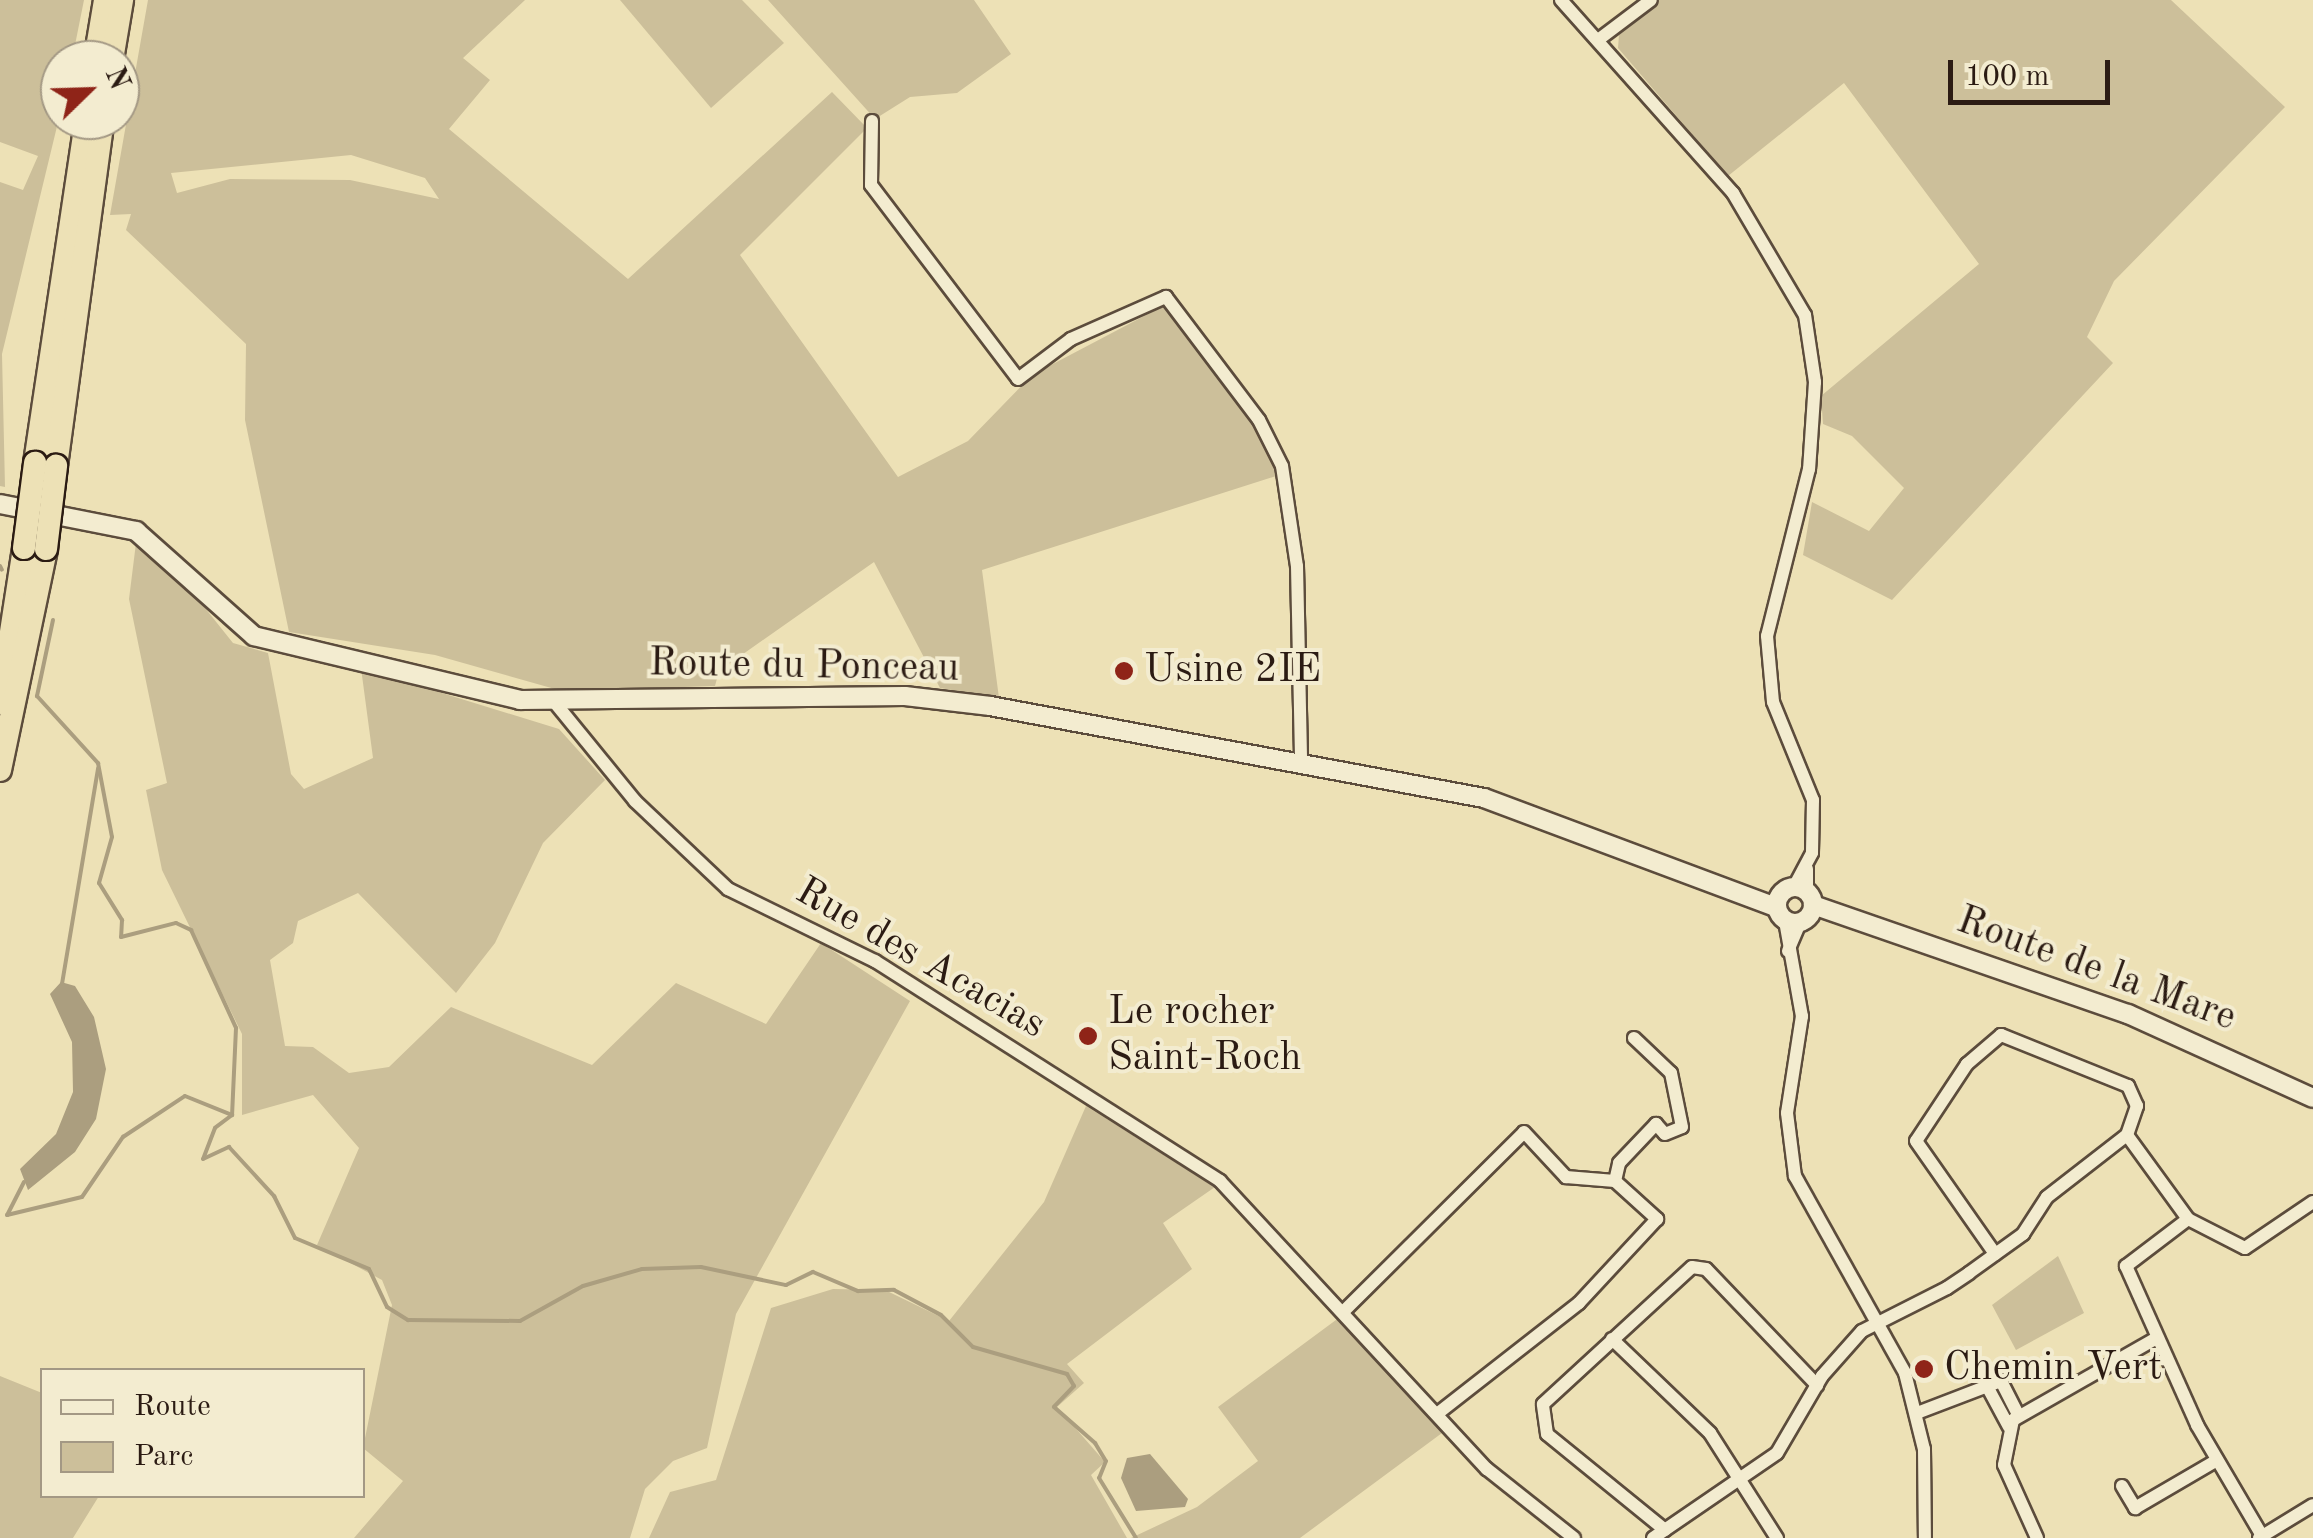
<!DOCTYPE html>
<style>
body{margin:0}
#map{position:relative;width:2313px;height:1538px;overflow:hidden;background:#ede1b6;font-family:"Old Standard TT",serif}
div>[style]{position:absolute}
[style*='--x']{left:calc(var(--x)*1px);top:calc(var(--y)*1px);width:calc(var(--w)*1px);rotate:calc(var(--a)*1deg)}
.green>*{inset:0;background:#ccbf9a}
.water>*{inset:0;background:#ab9e7f}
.stream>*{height:4px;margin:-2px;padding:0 2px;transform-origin:2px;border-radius:2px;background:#ab9e7f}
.roads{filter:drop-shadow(2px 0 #5c4c3c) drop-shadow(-2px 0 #5c4c3c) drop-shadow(0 2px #5c4c3c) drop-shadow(0 -2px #5c4c3c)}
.street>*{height:12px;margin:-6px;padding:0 6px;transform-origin:6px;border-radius:6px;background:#f3ecd0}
.secondary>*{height:18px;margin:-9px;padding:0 9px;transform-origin:9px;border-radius:9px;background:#f3ecd0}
.secondary>.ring{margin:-9px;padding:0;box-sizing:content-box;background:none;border:18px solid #f3ecd0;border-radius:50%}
.highway>*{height:22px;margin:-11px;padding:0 11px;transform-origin:11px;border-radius:11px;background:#ede1b6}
.bridges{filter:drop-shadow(2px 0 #2b1b13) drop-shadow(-2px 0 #2b1b13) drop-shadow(0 2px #2b1b13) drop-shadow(0 -2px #2b1b13)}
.highway-bridge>*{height:22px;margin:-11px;padding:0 11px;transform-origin:11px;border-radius:11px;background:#ede1b6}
.dots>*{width:28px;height:28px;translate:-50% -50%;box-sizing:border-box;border:5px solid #f3ecd0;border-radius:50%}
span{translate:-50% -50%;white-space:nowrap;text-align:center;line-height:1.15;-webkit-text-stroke:8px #f3ecd0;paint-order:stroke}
.street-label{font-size:40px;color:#2b1b13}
.poi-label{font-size:40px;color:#2b1b13}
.left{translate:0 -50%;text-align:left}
.legend{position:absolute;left:40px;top:1368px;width:325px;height:130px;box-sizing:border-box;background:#f3ecd0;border:2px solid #a39884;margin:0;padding:12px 18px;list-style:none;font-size:30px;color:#2b1b13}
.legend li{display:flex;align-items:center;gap:20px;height:50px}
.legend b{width:50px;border:2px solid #a39884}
.north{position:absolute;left:40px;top:40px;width:100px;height:100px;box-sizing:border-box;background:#f3ecd0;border:2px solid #a39884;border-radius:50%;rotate:67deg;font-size:28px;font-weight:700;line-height:40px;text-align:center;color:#2b1b13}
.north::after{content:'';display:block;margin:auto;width:35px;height:45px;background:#8f2418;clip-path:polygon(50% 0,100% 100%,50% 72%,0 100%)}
.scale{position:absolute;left:1948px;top:60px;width:162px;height:45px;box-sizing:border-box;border:5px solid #2b1b13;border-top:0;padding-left:12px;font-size:30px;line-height:35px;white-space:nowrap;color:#2b1b13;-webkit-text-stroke:8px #f3ecd0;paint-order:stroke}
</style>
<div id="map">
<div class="green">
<div style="clip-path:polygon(0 0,84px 0,72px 60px,60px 60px,60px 114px,2px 354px,5px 487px,0 486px,0 182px,23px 190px,38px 156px,0 142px)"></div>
<div style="clip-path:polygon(evenodd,148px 0,525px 0,463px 58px,490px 80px,449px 129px,628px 279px,832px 92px,867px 128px,740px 255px,898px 477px,968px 441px,1032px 375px,1167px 304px,1266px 442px,1279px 475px,982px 570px,999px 698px,940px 688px,874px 562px,719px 671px,715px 686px,562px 691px,435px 655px,289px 632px,245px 420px,246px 344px,126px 230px,131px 214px,110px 215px,148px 0,351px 155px,425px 178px,439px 199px,350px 180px,230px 179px,177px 193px,171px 173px,351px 155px)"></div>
<div style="clip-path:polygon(620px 0,742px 0,784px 43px,711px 108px)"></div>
<div style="clip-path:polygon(768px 0,974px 0,1011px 54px,957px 93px,910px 97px,875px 119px)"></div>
<div style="clip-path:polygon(1658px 0,2171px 0,2285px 107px,2114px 281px,2087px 337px,2113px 363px,1892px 600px,1803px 555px,1812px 502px,1869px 531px,1904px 488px,1852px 436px,1823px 424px,1821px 396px,1979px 264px,1844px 83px,1728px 176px,1618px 48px,1619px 35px)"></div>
<div style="clip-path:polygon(136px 543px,185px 583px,233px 643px,268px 653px,291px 774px,304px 789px,373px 758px,361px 668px,559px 729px,605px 780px,543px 843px,495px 943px,456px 993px,358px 893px,298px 921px,293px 943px,270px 960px,285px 1046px,313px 1047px,349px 1073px,389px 1067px,451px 1007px,592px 1065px,676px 983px,766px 1024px,821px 943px,910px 1001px,736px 1314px,707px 1448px,673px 1461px,645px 1489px,630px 1538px,354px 1538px,403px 1481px,363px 1448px,392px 1305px,382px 1280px,317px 1245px,359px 1148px,313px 1095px,242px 1115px,242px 1034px,162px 870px,146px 790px,167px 783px,129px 599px)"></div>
<div style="clip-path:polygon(1086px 1106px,1215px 1187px,1163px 1223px,1192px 1269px,1067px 1364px,1084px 1383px,1057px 1407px,1105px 1462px,1091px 1475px,1127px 1538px,649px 1538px,670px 1492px,716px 1480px,771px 1308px,833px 1289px,885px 1290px,949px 1321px,1044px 1202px)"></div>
<div style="clip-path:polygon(2058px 1256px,2084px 1313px,2016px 1350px,1992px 1305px)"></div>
<div style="clip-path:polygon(1340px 1317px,1442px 1433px,1300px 1538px,1131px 1538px,1197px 1507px,1258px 1461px,1218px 1407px)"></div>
<div style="clip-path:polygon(0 1376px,42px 1393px,42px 1496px,99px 1496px,73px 1538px,0 1538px)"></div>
</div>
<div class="water">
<div style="clip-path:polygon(61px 982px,75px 986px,94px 1017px,106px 1069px,96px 1119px,75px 1152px,28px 1190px,20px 1169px,56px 1134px,73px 1092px,72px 1042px,50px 994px)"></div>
<div style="clip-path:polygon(1150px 1454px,1188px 1499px,1185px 1507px,1136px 1511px,1121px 1478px,1127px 1458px)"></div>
</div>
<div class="stream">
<div style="--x:0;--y:566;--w:4;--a:63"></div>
<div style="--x:53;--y:620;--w:78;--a:101.9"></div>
<div style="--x:37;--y:696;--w:91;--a:47.7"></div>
<div style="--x:98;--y:763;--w:75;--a:79.3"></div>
<div style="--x:112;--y:837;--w:48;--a:105.8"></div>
<div style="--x:99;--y:883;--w:44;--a:58.1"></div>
<div style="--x:122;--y:920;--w:17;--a:93"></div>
<div style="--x:121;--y:937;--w:57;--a:-14.3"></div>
<div style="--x:176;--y:923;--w:17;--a:25"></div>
<div style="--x:191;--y:930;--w:108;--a:65.3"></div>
<div style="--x:236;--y:1028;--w:87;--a:92.6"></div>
<div style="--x:232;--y:1115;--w:21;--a:143"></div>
<div style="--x:215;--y:1128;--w:33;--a:111"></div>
<div style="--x:203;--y:1159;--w:29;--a:-25"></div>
<div style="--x:229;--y:1147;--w:67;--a:47.4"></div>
<div style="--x:274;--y:1196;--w:47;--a:63.4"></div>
<div style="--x:295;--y:1238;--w:80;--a:22.7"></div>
<div style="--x:369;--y:1269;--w:42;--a:64.7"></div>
<div style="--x:387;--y:1307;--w:25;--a:32"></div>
<div style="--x:408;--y:1320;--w:112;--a:0.5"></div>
<div style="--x:520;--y:1321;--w:72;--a:-29.1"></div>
<div style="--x:583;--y:1286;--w:61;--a:-16.1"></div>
<div style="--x:642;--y:1269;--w:59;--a:-1.9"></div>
<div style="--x:701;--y:1267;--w:87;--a:12"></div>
<div style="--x:786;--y:1285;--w:30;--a:-26"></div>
<div style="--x:813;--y:1272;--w:49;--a:22.9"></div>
<div style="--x:858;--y:1291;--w:36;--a:-2"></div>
<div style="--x:894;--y:1290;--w:53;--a:28"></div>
<div style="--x:941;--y:1315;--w:45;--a:45"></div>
<div style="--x:973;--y:1347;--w:98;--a:16"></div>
<div style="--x:1067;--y:1374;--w:14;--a:60"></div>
<div style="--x:1074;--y:1386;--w:29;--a:134"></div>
<div style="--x:1054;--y:1407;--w:55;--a:41.3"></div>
<div style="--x:1095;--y:1443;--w:21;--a:59"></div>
<div style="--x:1106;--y:1461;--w:18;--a:112"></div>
<div style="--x:1099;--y:1478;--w:70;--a:58.3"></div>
<div style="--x:62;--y:984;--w:219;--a:-80.5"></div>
<div style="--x:24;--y:1182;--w:37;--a:117"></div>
<div style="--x:7;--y:1215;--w:77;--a:-13.5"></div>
<div style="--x:82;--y:1197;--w:73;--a:-55.7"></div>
<div style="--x:123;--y:1137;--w:74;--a:-33.5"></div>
<div style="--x:185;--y:1096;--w:51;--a:22"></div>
</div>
<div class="roads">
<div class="street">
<div style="--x:1561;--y:0;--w:259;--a:48.3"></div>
<div style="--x:1733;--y:193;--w:142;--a:59.5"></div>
<div style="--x:1805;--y:315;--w:68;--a:81.5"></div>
<div style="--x:1815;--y:382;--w:87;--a:93.9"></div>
<div style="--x:1809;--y:469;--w:172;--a:104.1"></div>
<div style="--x:1767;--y:636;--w:66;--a:84.8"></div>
<div style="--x:1773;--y:702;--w:106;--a:67.8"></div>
<div style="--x:1813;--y:800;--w:53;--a:91.1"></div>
<div style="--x:1812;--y:853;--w:38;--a:118"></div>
<div style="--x:1598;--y:40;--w:66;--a:-37"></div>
<div style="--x:872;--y:121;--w:64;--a:90.9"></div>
<div style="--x:871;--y:185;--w:243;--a:52.8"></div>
<div style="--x:1018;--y:379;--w:66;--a:-37"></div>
<div style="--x:1071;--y:339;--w:104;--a:-23.9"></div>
<div style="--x:1166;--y:297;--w:154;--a:52.9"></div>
<div style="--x:1259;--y:420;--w:51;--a:63.4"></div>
<div style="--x:1282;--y:466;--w:101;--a:81.5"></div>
<div style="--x:1297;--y:566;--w:195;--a:88.8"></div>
<div style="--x:556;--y:704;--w:125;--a:50.8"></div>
<div style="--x:635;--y:801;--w:128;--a:43.4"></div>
<div style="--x:728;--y:889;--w:164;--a:26.1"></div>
<div style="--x:875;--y:961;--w:409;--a:32.5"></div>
<div style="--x:1220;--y:1181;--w:393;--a:47.2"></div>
<div style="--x:1487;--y:1469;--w:111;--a:38.4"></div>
<div style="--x:1807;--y:869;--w:23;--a:90"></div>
<div style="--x:1785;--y:921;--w:97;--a:79.9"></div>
<div style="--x:1802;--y:1016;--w:98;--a:98.8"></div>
<div style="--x:1787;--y:1113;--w:64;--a:82.8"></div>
<div style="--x:1795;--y:1176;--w:226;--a:60.8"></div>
<div style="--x:1905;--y:1373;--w:78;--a:76"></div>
<div style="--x:1924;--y:1449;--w:89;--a:89.4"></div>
<div style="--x:1788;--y:951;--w:30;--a:-67"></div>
<div style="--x:2127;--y:1135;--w:104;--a:54"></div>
<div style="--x:2188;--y:1219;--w:64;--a:27"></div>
<div style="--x:2245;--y:1248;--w:82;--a:-34.1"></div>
<div style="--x:1615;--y:1181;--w:18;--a:-77"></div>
<div style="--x:1619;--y:1163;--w:54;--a:-46.5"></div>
<div style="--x:1656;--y:1124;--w:13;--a:48"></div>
<div style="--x:1665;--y:1134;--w:18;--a:-22"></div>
<div style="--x:1682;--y:1127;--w:55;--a:-101.5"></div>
<div style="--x:1671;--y:1073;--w:51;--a:-136.6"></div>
<div style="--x:2188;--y:1219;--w:78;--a:142.8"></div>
<div style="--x:2126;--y:1266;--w:174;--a:65.9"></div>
<div style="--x:2197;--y:1425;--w:129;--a:59.6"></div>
<div style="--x:1345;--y:1310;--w:252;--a:-44.8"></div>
<div style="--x:1524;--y:1132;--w:62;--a:47"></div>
<div style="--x:1566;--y:1177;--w:49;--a:4.7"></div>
<div style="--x:1615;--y:1181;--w:57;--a:42.1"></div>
<div style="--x:1657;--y:1219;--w:115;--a:132.9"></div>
<div style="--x:1579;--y:1303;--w:179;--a:142"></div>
<div style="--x:1612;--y:1339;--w:136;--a:43.8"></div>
<div style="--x:1710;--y:1433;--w:125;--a:57.5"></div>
<div style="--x:1988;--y:1388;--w:44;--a:61.7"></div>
<div style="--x:1917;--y:1413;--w:90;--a:-20.9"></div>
<div style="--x:2001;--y:1381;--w:37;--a:63"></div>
<div style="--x:2122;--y:1486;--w:26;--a:59"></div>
<div style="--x:2135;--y:1508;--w:95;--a:-30.3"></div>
<div style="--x:1665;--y:1530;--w:152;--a:-140.9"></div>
<div style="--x:1547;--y:1434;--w:30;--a:-98"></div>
<div style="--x:1543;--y:1404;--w:202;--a:-42.6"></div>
<div style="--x:1692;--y:1267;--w:14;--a:8"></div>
<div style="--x:1706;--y:1269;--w:161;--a:46.3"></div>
<div style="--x:1653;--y:1538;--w:150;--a:-34.4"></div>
<div style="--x:1777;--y:1453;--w:89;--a:-59.7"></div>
<div style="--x:1822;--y:1376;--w:60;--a:-48.4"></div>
<div style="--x:1862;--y:1331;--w:95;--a:-26.8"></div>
<div style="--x:1947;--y:1288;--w:27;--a:-34"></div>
<div style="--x:1969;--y:1273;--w:67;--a:-35.8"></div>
<div style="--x:2023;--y:1234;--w:44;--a:-57"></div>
<div style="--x:2047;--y:1197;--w:101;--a:-37.8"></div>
<div style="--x:2127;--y:1135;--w:31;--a:-71"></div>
<div style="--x:2137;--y:1106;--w:22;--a:-114"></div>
<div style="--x:2128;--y:1086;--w:137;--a:-158.1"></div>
<div style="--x:2001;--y:1035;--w:45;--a:139.5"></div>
<div style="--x:1967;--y:1064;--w:92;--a:123.5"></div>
<div style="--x:1916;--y:1141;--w:138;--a:55"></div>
<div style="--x:2037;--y:1538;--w:80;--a:-114.3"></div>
<div style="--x:2004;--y:1465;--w:46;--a:-78.7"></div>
<div style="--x:2013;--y:1420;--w:166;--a:-29.7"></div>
<div style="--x:2259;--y:1538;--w:63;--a:-31.4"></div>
</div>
<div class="secondary">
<div style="--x:0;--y:504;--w:139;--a:11.2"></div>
<div style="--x:136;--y:531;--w:158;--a:41.7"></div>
<div style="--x:254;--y:636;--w:274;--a:13.5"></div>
<div style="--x:520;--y:700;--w:385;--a:-0.6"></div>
<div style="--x:905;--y:696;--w:86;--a:6.7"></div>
<div style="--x:990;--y:706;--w:502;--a:10.55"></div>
<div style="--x:1484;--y:798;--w:312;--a:20.5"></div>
<div class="ring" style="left:1777px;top:887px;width:18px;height:18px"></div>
<div style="--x:1813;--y:905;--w:333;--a:19.1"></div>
<div style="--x:2128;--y:1014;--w:203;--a:24.4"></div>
</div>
<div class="highway">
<div style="--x:95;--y:60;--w:61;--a:-80.5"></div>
<div style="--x:112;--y:60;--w:61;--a:-80.5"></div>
<div style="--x:35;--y:463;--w:347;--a:-81.5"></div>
<div style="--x:56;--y:466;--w:349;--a:-82.3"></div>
<div style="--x:0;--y:703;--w:157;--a:-81.2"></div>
<div style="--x:0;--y:770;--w:226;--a:-78.2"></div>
</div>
</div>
<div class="bridges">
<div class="highway-bridge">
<div style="--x:24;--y:548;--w:86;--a:-82.6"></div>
<div style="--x:46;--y:549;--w:84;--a:-83.1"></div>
</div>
</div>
<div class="dots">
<div style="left:1124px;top:671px;background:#8f2418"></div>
<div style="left:1088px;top:1036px;background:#8f2418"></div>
<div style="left:1924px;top:1369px;background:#8f2418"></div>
</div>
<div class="street-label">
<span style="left:804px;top:667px;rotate:1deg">Route du Ponceau</span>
<span style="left:920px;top:959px;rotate:30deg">Rue des Acacias</span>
<span style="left:2096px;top:970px;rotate:20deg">Route de la Mare</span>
</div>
<div class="poi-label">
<span class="left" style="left:1144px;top:671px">Usine 2IE</span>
<span class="left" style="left:1108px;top:1036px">Le rocher<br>Saint-Roch</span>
<span class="left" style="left:1944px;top:1369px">Chemin Vert</span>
</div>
<ul class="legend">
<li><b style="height:12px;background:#f3ecd0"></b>Route</li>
<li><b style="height:28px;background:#ccbf9a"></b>Parc</li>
</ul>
<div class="north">N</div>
<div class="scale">100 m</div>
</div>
